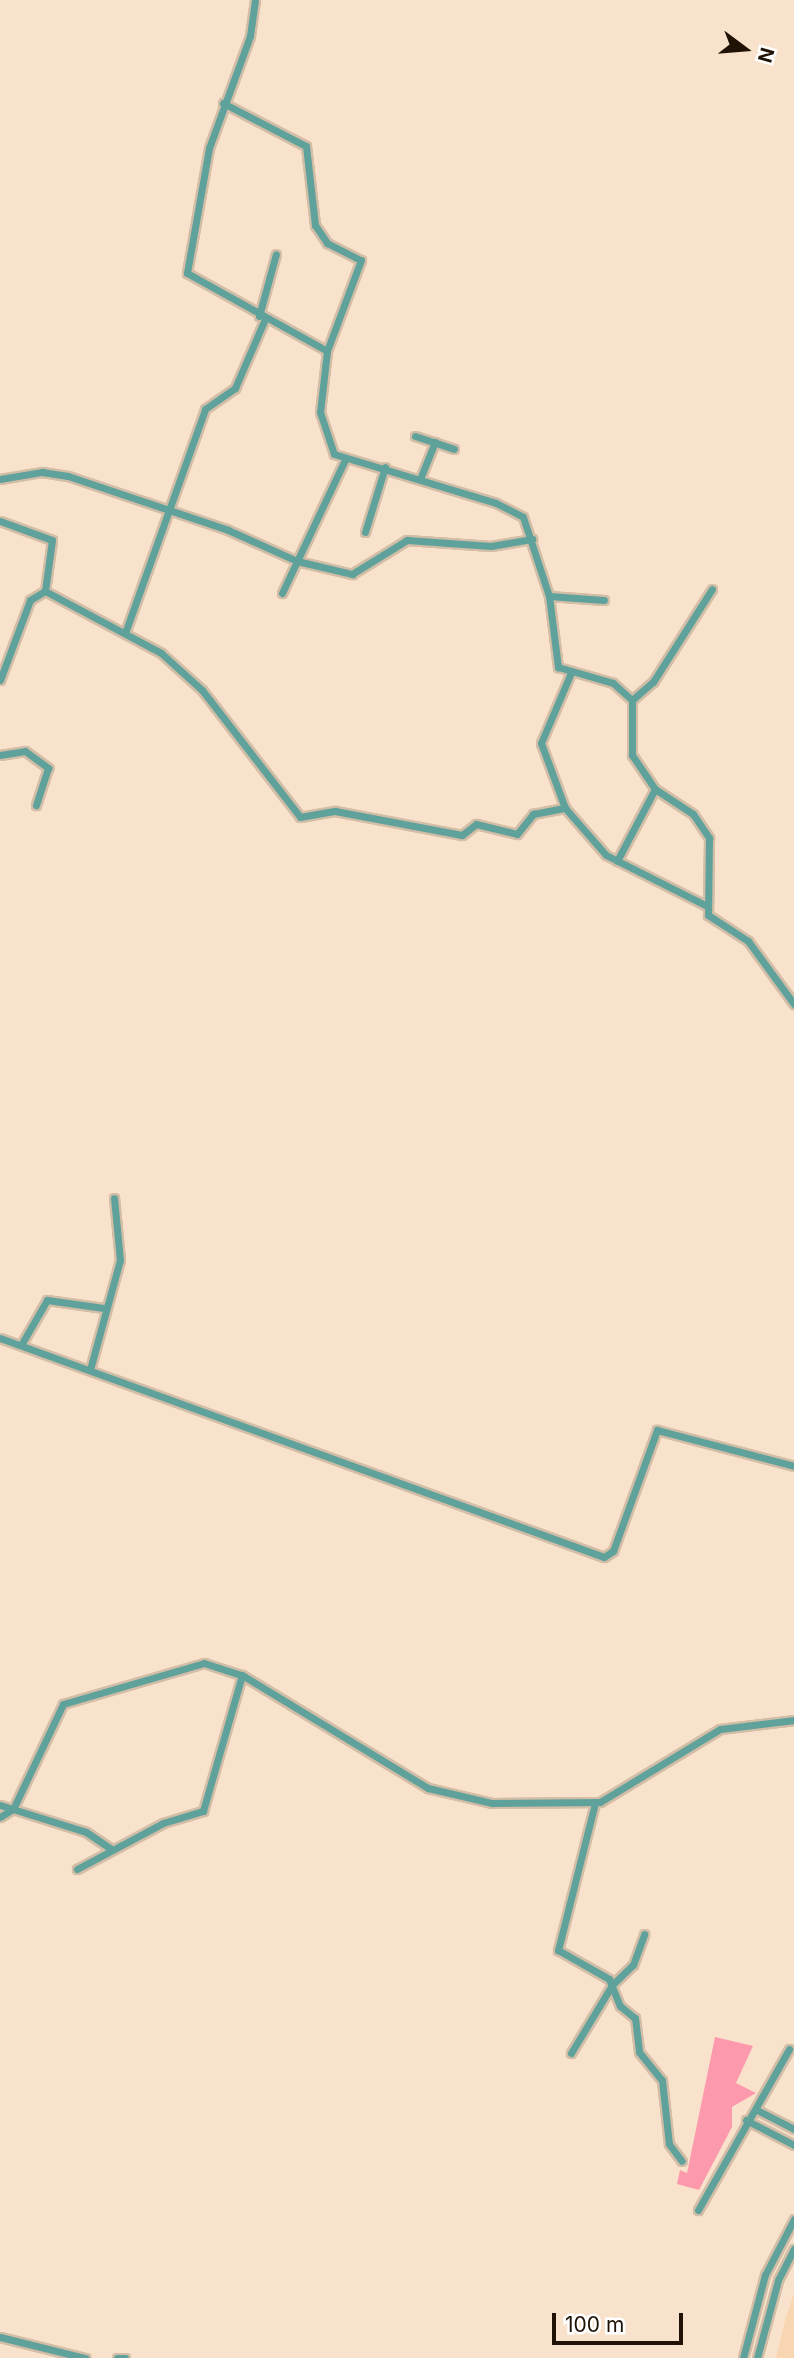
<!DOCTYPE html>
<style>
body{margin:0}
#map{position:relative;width:794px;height:2358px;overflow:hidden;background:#f9e2cb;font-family:Inter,sans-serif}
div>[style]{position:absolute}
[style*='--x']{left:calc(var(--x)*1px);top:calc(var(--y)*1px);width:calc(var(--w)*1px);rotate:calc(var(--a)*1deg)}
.built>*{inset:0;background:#f9d6b2}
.green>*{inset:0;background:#fd99ad}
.roads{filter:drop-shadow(2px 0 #d2bda7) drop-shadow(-2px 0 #d2bda7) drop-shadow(0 2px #d2bda7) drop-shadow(0 -2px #d2bda7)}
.street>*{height:7px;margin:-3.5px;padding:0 3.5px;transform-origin:3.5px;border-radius:3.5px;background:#5fa29b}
span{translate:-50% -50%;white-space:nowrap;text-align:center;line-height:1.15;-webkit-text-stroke:5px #fff;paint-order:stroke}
.north{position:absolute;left:710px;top:14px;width:70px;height:70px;-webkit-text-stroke:5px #fff;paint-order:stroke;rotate:106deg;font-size:19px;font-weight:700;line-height:28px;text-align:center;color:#201305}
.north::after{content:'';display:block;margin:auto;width:24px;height:32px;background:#201305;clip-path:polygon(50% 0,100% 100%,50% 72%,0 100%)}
.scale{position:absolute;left:552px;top:2313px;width:131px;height:32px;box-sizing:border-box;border:4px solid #201305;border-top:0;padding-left:9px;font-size:21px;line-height:24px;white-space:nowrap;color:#201305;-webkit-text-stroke:5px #fff;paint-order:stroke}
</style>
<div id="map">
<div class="built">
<div style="clip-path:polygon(794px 2293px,794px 2358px,776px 2358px,786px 2317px)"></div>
</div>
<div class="green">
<div style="clip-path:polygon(715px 2037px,753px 2046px,736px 2083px,756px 2093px,732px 2107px,732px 2127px,699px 2190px,677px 2184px,680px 2170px,687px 2173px)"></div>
</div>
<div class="roads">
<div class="street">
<div style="--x:255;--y:0;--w:36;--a:98"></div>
<div style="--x:250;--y:36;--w:119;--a:110.1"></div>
<div style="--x:209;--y:148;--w:127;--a:100"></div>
<div style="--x:187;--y:273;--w:160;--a:29.1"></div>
<div style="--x:327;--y:351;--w:61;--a:96.5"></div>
<div style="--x:320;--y:412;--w:44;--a:71.6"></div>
<div style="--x:334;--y:454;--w:169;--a:16.8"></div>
<div style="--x:496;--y:503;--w:30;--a:27"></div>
<div style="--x:523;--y:517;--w:83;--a:71.8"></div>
<div style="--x:549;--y:596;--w:72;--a:82.8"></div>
<div style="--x:558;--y:667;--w:57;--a:16.2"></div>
<div style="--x:613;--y:683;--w:25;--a:42"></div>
<div style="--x:632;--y:700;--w:55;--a:90"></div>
<div style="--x:632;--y:755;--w:41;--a:55.9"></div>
<div style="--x:655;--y:789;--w:45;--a:33.3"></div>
<div style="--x:693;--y:814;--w:29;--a:56"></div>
<div style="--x:709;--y:838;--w:77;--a:90.7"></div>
<div style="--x:708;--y:915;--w:48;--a:33"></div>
<div style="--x:748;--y:941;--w:78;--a:53.9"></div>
<div style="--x:223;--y:103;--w:93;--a:27.4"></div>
<div style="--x:306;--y:146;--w:80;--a:83.5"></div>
<div style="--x:315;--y:225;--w:22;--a:56"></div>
<div style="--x:327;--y:243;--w:38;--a:27"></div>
<div style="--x:361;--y:260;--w:97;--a:110.5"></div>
<div style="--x:259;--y:316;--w:64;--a:-74.7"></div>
<div style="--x:415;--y:436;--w:41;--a:18.4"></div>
<div style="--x:0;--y:479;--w:43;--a:-9.5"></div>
<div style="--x:42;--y:472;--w:26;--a:9"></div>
<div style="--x:68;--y:476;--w:169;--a:18.6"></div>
<div style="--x:228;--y:530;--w:76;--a:24.2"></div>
<div style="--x:297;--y:561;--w:57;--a:13.3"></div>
<div style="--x:352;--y:574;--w:65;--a:-31.7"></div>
<div style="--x:407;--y:540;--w:84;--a:4.1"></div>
<div style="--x:491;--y:546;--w:42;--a:-9.7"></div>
<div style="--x:420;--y:479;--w:40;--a:-68"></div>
<div style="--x:0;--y:521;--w:55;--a:20.1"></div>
<div style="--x:52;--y:540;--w:51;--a:97.8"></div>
<div style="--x:365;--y:532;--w:68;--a:-72.9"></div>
<div style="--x:282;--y:593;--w:147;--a:-64.7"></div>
<div style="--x:549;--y:596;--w:55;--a:4.2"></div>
<div style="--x:125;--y:633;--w:238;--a:-70.3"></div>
<div style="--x:205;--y:409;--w:37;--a:-35"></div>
<div style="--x:235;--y:388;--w:75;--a:-66.5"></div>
<div style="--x:0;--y:680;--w:85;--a:-69.4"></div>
<div style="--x:30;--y:600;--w:17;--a:-31"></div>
<div style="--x:45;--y:591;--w:132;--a:28.1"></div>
<div style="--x:161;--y:653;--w:55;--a:42.1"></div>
<div style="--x:202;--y:690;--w:160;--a:52.3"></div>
<div style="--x:300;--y:817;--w:36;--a:-10"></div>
<div style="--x:335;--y:811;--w:129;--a:10.7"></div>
<div style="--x:462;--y:835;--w:18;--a:-38"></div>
<div style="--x:476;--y:824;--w:42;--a:13.7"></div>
<div style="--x:517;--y:834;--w:26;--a:-51"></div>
<div style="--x:533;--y:814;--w:33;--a:-11"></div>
<div style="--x:565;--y:808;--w:62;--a:48.9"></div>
<div style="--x:606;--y:855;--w:113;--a:26.8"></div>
<div style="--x:632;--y:700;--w:28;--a:-41"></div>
<div style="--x:653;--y:682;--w:110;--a:-57.6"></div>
<div style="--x:0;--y:755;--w:25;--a:-9"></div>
<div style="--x:25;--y:751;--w:29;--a:36"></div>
<div style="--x:48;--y:768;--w:39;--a:108"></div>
<div style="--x:565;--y:808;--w:69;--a:-110.3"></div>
<div style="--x:541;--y:743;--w:74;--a:-66.9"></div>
<div style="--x:617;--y:861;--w:81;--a:-62.2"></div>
<div style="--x:0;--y:1338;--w:642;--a:19.93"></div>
<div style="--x:604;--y:1557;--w:11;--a:-34"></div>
<div style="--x:613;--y:1551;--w:129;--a:-70"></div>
<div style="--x:657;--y:1430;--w:142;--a:14.7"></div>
<div style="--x:21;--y:1345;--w:52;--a:-60"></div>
<div style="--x:47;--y:1300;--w:57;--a:8.1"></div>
<div style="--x:91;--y:1366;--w:110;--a:-74.7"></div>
<div style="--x:120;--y:1260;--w:62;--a:-95.5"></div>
<div style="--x:595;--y:1803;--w:152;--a:104.1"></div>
<div style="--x:558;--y:1950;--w:59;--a:29.6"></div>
<div style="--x:609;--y:1979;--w:29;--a:68"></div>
<div style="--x:620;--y:2006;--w:19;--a:39"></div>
<div style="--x:635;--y:2018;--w:34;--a:83"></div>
<div style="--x:639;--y:2052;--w:36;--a:51"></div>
<div style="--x:662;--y:2080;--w:64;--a:83.8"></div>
<div style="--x:669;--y:2144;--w:21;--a:53"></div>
<div style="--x:0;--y:1805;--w:90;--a:17.4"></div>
<div style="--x:86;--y:1832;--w:30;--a:34"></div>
<div style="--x:0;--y:1817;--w:15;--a:-32"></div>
<div style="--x:13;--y:1809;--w:116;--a:-64.5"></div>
<div style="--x:63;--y:1704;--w:147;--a:-16.2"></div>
<div style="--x:204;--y:1663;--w:40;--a:18"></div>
<div style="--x:242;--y:1675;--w:218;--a:31.3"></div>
<div style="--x:428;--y:1788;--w:66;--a:13.2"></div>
<div style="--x:492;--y:1803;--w:108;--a:-0.5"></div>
<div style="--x:600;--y:1802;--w:140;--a:-31.3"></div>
<div style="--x:720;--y:1729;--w:75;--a:-6.9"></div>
<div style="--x:77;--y:1869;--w:98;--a:-28.1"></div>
<div style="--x:163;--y:1823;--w:42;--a:-16.7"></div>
<div style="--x:203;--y:1811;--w:141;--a:-74"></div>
<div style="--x:571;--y:2053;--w:79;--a:-58.9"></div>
<div style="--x:612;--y:1985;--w:29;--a:-44"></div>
<div style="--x:633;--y:1965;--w:33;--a:-70"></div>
<div style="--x:757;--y:2110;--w:42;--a:27.2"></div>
<div style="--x:746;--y:2120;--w:54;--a:27.5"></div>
<div style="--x:698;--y:2210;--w:185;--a:-60.5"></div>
<div style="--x:0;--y:2337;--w:88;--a:13.9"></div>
<div style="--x:117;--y:2358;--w:8;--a:0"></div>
<div style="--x:743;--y:2358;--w:86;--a:-75.2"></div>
<div style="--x:765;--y:2275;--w:63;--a:-62.6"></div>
<div style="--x:757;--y:2358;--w:81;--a:-74.9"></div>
<div style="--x:778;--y:2280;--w:35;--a:-63"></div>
</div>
</div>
<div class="north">N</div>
<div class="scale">100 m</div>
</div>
